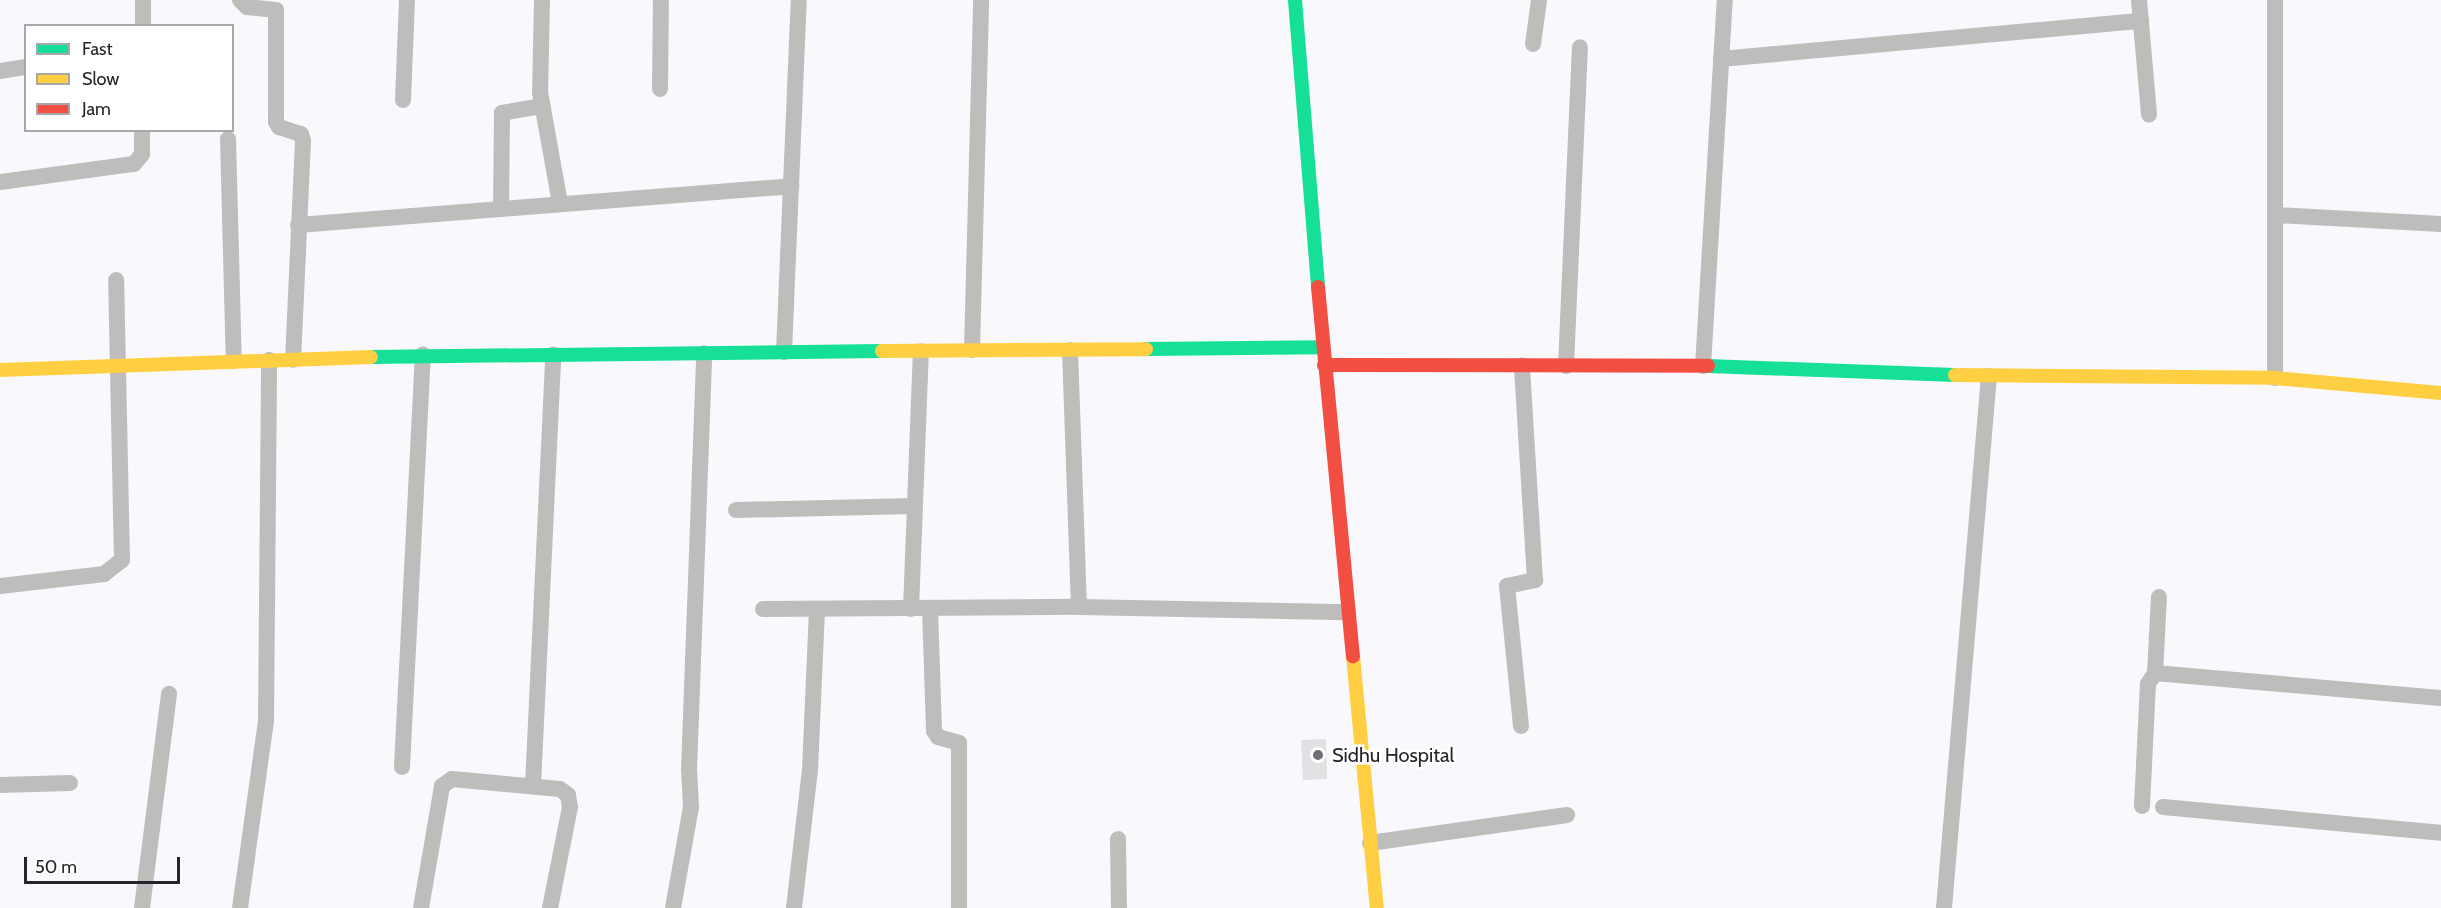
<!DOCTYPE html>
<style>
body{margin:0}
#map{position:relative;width:2441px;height:908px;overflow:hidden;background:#f9f8fc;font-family:Cabin,sans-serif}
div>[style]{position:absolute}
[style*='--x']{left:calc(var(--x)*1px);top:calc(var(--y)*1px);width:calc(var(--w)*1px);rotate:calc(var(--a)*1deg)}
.building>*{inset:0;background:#e3e0e4}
.street>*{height:16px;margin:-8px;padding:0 8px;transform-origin:8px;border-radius:8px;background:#bebdbc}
.fast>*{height:14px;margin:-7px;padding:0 7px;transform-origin:7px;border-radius:7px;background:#16e098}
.slow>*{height:14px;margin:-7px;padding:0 7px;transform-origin:7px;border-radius:7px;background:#ffcf43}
.jam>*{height:14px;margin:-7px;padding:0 7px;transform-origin:7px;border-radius:7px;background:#f24e42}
.dots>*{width:16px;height:16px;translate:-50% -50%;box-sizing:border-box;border:3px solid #fff;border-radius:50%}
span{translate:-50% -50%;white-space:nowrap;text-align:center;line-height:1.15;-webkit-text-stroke:5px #fff;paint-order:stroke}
.poi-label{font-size:20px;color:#26242a}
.left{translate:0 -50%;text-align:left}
.legend{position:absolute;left:24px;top:24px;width:210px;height:108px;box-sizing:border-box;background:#fff;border:2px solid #a8a7aa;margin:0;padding:8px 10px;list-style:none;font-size:18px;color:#26242a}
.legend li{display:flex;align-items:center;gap:12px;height:30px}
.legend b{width:30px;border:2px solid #a8a7aa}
.scale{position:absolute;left:24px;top:857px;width:156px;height:27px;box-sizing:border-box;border:3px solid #26242a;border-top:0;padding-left:8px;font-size:18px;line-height:21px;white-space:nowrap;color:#26242a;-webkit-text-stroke:4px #fff;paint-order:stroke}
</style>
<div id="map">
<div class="building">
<div style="clip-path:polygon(1326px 739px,1327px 779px,1303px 780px,1301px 740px)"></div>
</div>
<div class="street">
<div style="--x:240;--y:0;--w:10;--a:45"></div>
<div style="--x:247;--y:7;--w:29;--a:6"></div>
<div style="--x:276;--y:10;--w:112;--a:90"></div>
<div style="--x:276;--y:122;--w:6;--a:59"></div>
<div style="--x:279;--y:127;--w:23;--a:18"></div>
<div style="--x:301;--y:134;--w:7;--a:74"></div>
<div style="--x:303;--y:141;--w:219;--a:92.6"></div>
<div style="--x:542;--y:0;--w:92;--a:91.2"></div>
<div style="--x:540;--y:92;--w:113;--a:79.8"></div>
<div style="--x:2139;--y:0;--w:115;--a:85"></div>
<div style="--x:143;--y:26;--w:26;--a:-90"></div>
<div style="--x:1533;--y:44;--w:44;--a:-82.2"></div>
<div style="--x:1721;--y:59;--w:422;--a:-5.2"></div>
<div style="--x:0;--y:71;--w:26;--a:-9"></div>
<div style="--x:660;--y:89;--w:89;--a:-89.4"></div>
<div style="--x:403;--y:100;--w:100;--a:-87.7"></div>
<div style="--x:228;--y:139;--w:222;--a:88.5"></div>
<div style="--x:0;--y:182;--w:135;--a:-7.7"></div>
<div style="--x:134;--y:164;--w:13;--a:-51"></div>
<div style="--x:142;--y:154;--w:24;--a:-90"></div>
<div style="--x:501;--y:209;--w:96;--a:-89.4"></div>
<div style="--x:502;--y:113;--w:41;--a:-9.9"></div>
<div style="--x:2275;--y:215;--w:166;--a:3.1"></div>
<div style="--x:298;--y:225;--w:495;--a:-4.5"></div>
<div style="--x:972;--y:350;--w:350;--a:-88.5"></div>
<div style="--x:1070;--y:350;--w:257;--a:88"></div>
<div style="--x:784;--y:352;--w:352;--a:-87.6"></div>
<div style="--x:1566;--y:366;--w:319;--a:-87.5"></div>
<div style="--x:1703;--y:366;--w:367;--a:-86.6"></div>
<div style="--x:2275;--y:378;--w:378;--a:-90"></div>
<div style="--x:736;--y:510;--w:179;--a:-1.3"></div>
<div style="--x:0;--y:586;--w:105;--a:-6.6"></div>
<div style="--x:104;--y:574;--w:23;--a:-38"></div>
<div style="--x:122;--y:560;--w:280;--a:-91.2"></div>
<div style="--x:763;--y:609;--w:316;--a:-0.4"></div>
<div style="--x:1079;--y:607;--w:269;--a:1.1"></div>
<div style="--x:911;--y:609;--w:258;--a:-87.8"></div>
<div style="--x:930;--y:609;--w:122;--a:88.1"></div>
<div style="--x:934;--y:731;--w:7;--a:56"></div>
<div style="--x:938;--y:737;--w:22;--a:16"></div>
<div style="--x:959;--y:743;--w:165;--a:90"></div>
<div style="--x:2155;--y:673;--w:76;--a:-87"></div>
<div style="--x:1521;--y:726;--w:141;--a:-95.7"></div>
<div style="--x:1507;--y:586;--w:29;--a:-12"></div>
<div style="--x:1535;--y:580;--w:215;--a:-93.5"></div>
<div style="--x:402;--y:767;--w:413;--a:-87.1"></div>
<div style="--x:0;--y:785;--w:70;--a:-1.6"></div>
<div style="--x:533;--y:786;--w:432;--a:-87.3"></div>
<div style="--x:2142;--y:806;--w:122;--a:-87.2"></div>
<div style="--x:2148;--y:684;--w:13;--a:-58"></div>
<div style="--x:2155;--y:673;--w:287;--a:5"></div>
<div style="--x:2163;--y:807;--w:279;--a:5.3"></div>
<div style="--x:1118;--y:839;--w:69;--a:89.2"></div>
<div style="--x:1370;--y:843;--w:199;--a:-8.1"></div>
<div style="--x:142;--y:908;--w:216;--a:-82.8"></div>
<div style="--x:240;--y:908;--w:189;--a:-82.1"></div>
<div style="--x:266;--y:721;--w:361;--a:-89.5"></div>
<div style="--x:421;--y:908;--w:124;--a:-80.2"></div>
<div style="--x:442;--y:786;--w:12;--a:-35"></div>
<div style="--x:452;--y:779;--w:108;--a:5.3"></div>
<div style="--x:560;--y:789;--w:10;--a:37"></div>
<div style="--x:568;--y:795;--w:12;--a:81"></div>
<div style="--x:570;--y:807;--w:103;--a:101.2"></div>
<div style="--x:673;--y:908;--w:103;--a:-79.9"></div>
<div style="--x:691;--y:807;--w:37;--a:-93"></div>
<div style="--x:689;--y:770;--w:417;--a:-87.9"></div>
<div style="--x:794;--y:908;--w:139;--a:-83.4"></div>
<div style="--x:810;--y:770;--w:161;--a:-87.5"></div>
<div style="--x:1944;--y:908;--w:534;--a:-85.17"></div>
</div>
<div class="fast">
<div style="--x:1295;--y:0;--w:288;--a:85.4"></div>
<div style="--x:1146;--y:349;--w:177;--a:-0.6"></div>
<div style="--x:371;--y:357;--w:511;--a:-0.67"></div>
<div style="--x:1708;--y:366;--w:247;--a:2.1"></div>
</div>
<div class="slow">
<div style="--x:882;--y:351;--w:264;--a:-0.4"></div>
<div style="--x:0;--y:370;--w:371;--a:-2"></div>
<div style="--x:1955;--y:375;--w:320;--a:0.5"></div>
<div style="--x:2275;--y:378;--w:167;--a:5.2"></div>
<div style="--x:1353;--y:656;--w:253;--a:84.6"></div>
</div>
<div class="jam">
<div style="--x:1318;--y:287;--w:371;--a:84.6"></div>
<div style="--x:1324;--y:365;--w:384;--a:0.1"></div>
</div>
<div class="dots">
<div style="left:1318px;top:755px;background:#706e74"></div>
</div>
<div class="poi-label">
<span class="left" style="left:1332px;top:755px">Sidhu Hospital</span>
</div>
<ul class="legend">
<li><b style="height:8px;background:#16e098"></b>Fast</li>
<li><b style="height:8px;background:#ffcf43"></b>Slow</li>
<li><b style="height:8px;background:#f24e42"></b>Jam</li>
</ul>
<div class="scale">50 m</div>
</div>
